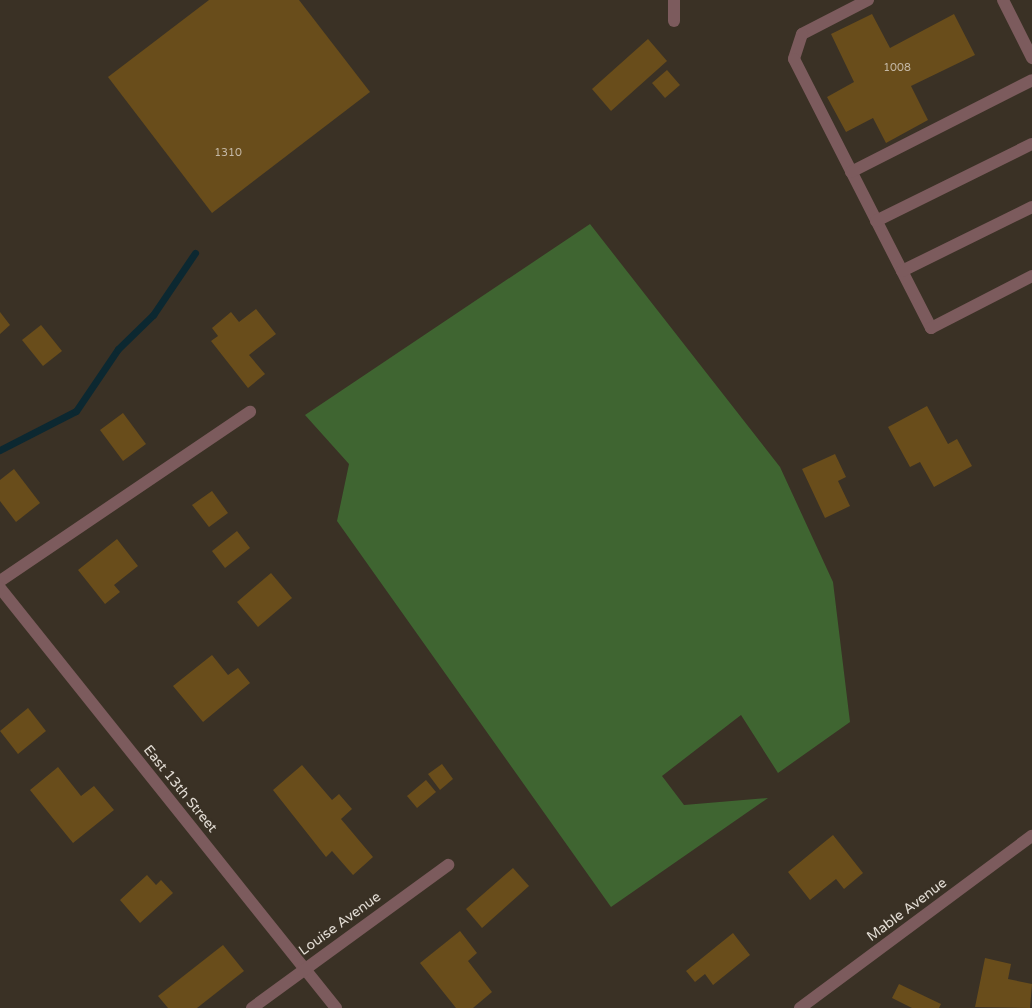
<!DOCTYPE html>
<style>
body{margin:0}
#map{position:relative;width:1032px;height:1008px;overflow:hidden;background:#3a3125;font-family:"Varela Round",sans-serif}
div>[style]{position:absolute}
[style*='--x']{left:calc(var(--x)*1px);top:calc(var(--y)*1px);width:calc(var(--w)*1px);rotate:calc(var(--a)*1deg)}
.green>*{inset:0;background:#3f6531}
.stream>*{height:7px;margin:-3.5px;padding:0 3.5px;transform-origin:3.5px;border-radius:3.5px;background:#0c2831}
.building>*{inset:0;background:#694d1b}
.minor>*{height:12px;margin:-6px;padding:0 6px;transform-origin:6px;border-radius:6px;background:#7c5b5d}
span{translate:-50% -50%;white-space:nowrap;text-align:center;line-height:1.15;-webkit-text-stroke:4.5px #3a3125;paint-order:stroke}
.number-label{font-size:11px;color:#c4b8a6}
.number-label span{-webkit-text-stroke-width:0}
.street-label{font-size:14px;color:#e2dcd4}
</style>
<div id="map">
<div class="green">
<div style="clip-path:polygon(590px 224px,780px 467px,833px 582px,850px 722px,778px 773px,741px 715px,662px 776px,684px 805px,768px 798px,611px 907px,337px 521px,349px 464px,305px 415px)"></div>
</div>
<div class="stream">
<div style="--x:0;--y:450;--w:85;--a:-27.2"></div>
<div style="--x:76;--y:411;--w:75;--a:-55.9"></div>
<div style="--x:118;--y:349;--w:49;--a:-44.2"></div>
<div style="--x:153;--y:315;--w:75;--a:-55.9"></div>
</div>
<div class="building">
<div style="clip-path:polygon(209px 0,299px 0,370px 92px,212px 213px,108px 77px)"></div>
<div style="clip-path:polygon(872px 14px,890px 48px,954px 14px,975px 55px,911px 86px,928px 120px,886px 143px,873px 118px,846px 132px,827px 97px,854px 82px,831px 34px)"></div>
<div style="clip-path:polygon(648px 39px,667px 61px,611px 111px,592px 89px)"></div>
<div style="clip-path:polygon(667px 70px,680px 85px,665px 98px,652px 83px)"></div>
<div style="clip-path:polygon(256px 309px,276px 334px,249px 355px,265px 374px,248px 388px,211px 341px,218px 336px,212px 328px,231px 312px,239px 322px)"></div>
<div style="clip-path:polygon(0 312px,10px 325px,0 334px)"></div>
<div style="clip-path:polygon(41px 325px,62px 351px,43px 366px,22px 340px)"></div>
<div style="clip-path:polygon(927px 406px,948px 444px,957px 439px,972px 466px,934px 487px,920px 462px,910px 467px,888px 427px)"></div>
<div style="clip-path:polygon(123px 413px,146px 444px,123px 461px,100px 430px)"></div>
<div style="clip-path:polygon(835px 454px,846px 477px,838px 481px,850px 506px,825px 518px,802px 469px)"></div>
<div style="clip-path:polygon(14px 469px,40px 503px,16px 522px,0 501px,0 480px)"></div>
<div style="clip-path:polygon(212px 491px,228px 513px,209px 527px,192px 505px)"></div>
<div style="clip-path:polygon(237px 531px,250px 548px,225px 568px,212px 551px)"></div>
<div style="clip-path:polygon(117px 539px,138px 566px,114px 585px,120px 592px,105px 604px,78px 570px)"></div>
<div style="clip-path:polygon(271px 573px,292px 598px,258px 627px,237px 602px)"></div>
<div style="clip-path:polygon(212px 655px,228px 675px,238px 668px,250px 683px,203px 722px,173px 686px)"></div>
<div style="clip-path:polygon(28px 708px,46px 731px,18px 754px,0 731px)"></div>
<div style="clip-path:polygon(442px 764px,453px 779px,440px 790px,428px 774px)"></div>
<div style="clip-path:polygon(302px 765px,332px 800px,339px 794px,352px 809px,341px 819px,373px 857px,353px 875px,332px 851px,326px 857px,273px 790px)"></div>
<div style="clip-path:polygon(58px 767px,81px 796px,94px 786px,114px 810px,73px 843px,30px 790px)"></div>
<div style="clip-path:polygon(426px 780px,436px 792px,417px 808px,407px 796px)"></div>
<div style="clip-path:polygon(833px 835px,863px 873px,844px 889px,836px 879px,810px 900px,788px 872px)"></div>
<div style="clip-path:polygon(513px 868px,529px 886px,482px 928px,466px 909px)"></div>
<div style="clip-path:polygon(147px 875px,156px 885px,161px 880px,173px 893px,140px 923px,120px 900px)"></div>
<div style="clip-path:polygon(460px 931px,477px 953px,468px 961px,492px 992px,473px 1008px,456px 1008px,420px 963px)"></div>
<div style="clip-path:polygon(733px 933px,750px 955px,713px 985px,705px 974px,695px 982px,686px 971px)"></div>
<div style="clip-path:polygon(223px 945px,244px 971px,197px 1008px,168px 1008px,158px 996px)"></div>
<div style="clip-path:polygon(985px 958px,1011px 964px,1008px 979px,1032px 984px,1030px 1008px,975px 1007px)"></div>
<div style="clip-path:polygon(899px 984px,941px 1004px,939px 1008px,912px 1008px,892px 998px)"></div>
</div>
<div class="minor">
<div style="--x:674;--y:0;--w:21;--a:90"></div>
<div style="--x:868;--y:0;--w:74;--a:152.7"></div>
<div style="--x:802;--y:34;--w:26;--a:108"></div>
<div style="--x:794;--y:59;--w:302;--a:63"></div>
<div style="--x:931;--y:328;--w:114;--a:-27.2"></div>
<div style="--x:1003;--y:0;--w:65;--a:63.4"></div>
<div style="--x:851;--y:172;--w:203;--a:-26.9"></div>
<div style="--x:876;--y:221;--w:174;--a:-26.3"></div>
<div style="--x:902;--y:271;--w:145;--a:-26.2"></div>
<div style="--x:0;--y:581;--w:302;--a:-34.1"></div>
<div style="--x:0;--y:588;--w:538;--a:51.34"></div>
<div style="--x:252;--y:1008;--w:243;--a:-36.1"></div>
<div style="--x:800;--y:1008;--w:289;--a:-36.6"></div>
</div>
<div class="number-label">
<span style="left:897px;top:68px">1008</span>
<span style="left:228px;top:153px">1310</span>
</div>
<div class="street-label">
<span style="left:180px;top:789px;rotate:51deg">East 13th Street</span>
<span style="left:907px;top:910px;rotate:-37deg">Mable Avenue</span>
<span style="left:340px;top:924px;rotate:-36deg">Louise Avenue</span>
</div>
</div>
